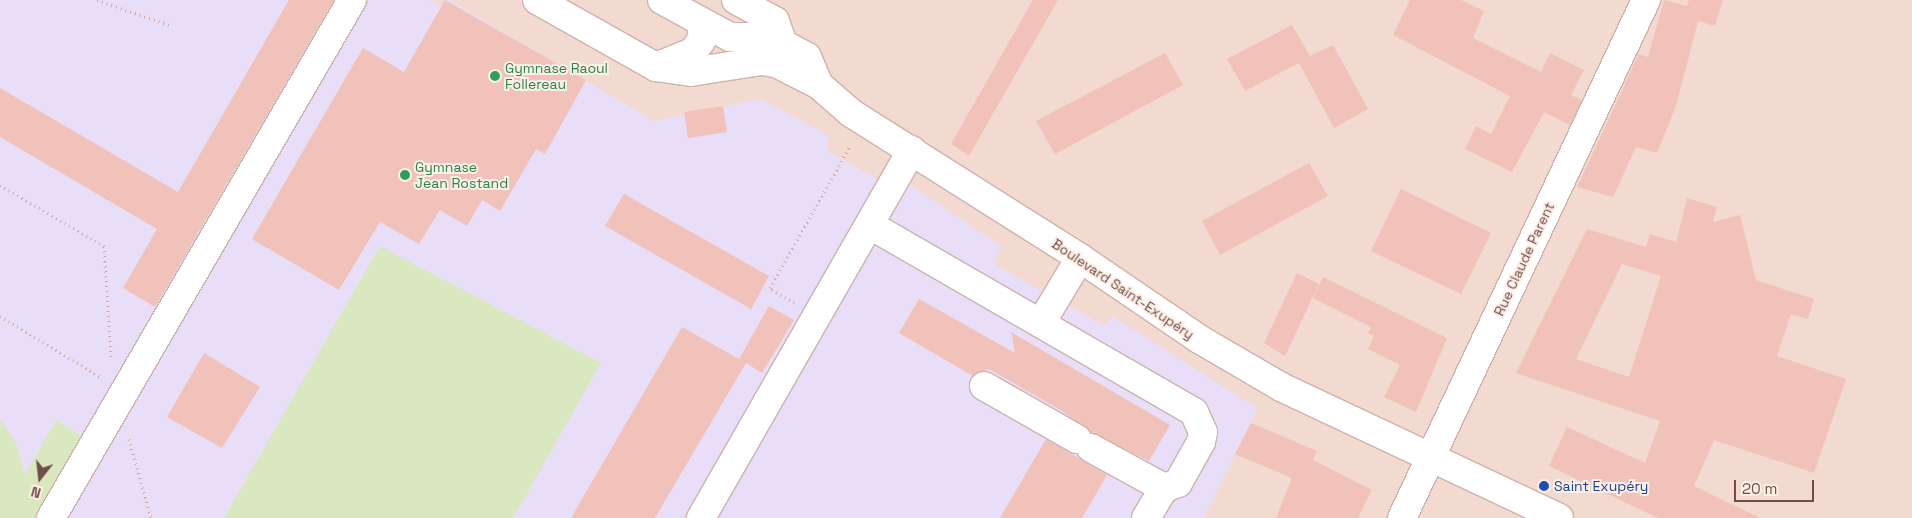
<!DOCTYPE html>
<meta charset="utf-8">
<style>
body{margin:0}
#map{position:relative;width:1912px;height:518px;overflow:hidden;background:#fbeae1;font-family:"Space Grotesk",sans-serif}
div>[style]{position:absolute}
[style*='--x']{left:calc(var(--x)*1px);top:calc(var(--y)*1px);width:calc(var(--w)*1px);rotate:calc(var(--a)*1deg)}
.residential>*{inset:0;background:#f2dad0}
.education>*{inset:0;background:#e8def7}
.green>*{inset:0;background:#dae8c0}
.building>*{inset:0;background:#f0c2b9}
.path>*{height:3px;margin-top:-1.5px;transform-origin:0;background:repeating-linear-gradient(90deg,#d4a59d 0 1px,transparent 0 5px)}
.roads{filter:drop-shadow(1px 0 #ceb2ab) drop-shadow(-1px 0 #ceb2ab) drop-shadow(0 1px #ceb2ab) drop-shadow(0 -1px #ceb2ab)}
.minor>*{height:28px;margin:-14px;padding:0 14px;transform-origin:14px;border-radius:14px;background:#fff}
.dots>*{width:14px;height:14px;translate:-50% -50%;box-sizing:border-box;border:2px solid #feefe7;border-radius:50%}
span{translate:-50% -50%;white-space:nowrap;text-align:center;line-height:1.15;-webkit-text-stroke:4px #feefe7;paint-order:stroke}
.leisure-label{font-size:14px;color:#27864d}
.left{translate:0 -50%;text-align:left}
.street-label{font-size:14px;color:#714d49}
.transit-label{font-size:14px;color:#164399}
.north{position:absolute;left:15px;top:453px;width:50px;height:50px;-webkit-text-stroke:4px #feefe7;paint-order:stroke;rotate:196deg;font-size:14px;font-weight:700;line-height:20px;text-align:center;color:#714d49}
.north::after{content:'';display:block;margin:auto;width:18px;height:22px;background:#714d49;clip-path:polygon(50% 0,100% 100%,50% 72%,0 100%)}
.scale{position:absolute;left:1734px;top:480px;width:80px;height:22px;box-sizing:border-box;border:2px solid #714d49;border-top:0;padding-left:6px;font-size:15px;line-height:18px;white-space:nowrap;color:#714d49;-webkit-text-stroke:4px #feefe7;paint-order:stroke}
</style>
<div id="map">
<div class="residential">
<div style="clip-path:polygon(0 0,1912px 0,1912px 518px,0 518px)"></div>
</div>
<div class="education">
<div style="clip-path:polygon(0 0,430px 0,441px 6px,445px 0,449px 0,654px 121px,759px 99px,828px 135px,828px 151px,900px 192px,906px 182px,1002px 247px,993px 264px,1105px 326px,1112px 316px,1258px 409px,1204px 518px,0 518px)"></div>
</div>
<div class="green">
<div style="clip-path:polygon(380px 246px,601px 363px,513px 518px,224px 518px)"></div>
<div style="clip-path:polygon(0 419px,16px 443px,25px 475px,56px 420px,90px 440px,44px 518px,0 518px)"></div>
</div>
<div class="building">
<div style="clip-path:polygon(289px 0,334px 0,155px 307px,123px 288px,157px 229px,0 137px,0 88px,178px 192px)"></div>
<div style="clip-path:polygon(445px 0,586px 80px,545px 154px,536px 149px,500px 211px,482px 200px,467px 226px,440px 210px,419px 244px,380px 222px,339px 290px,252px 239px,363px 48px,404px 72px)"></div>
<div style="clip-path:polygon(1033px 0,1058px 0,969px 156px,951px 144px)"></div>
<div style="clip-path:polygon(1410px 0,1461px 0,1484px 11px,1473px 38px,1541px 72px,1550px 53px,1584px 70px,1571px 95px,1582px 100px,1570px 125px,1544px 112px,1512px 172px,1465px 149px,1476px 126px,1491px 134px,1510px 96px,1393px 35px)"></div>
<div style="clip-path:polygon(1664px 0,1687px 6px,1689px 0,1723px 0,1715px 26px,1698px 21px,1676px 106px,1657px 153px,1636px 147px,1613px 197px,1577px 187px,1639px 54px,1648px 57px)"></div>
<div style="clip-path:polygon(1292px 25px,1310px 56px,1333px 45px,1368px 109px,1334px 128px,1299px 63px,1245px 91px,1227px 59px)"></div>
<div style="clip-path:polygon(1165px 53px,1183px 85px,1055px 154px,1036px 121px)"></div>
<div style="clip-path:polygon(723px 106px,727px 132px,688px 138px,684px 112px)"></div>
<div style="clip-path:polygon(1309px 163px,1328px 196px,1220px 255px,1202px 221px)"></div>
<div style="clip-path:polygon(1401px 189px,1491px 233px,1461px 294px,1371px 251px)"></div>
<div style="clip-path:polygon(624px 194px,769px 276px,751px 309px,605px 226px)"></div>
<div style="clip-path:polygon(evenodd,1687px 198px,1717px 207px,1713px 222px,1740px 215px,1756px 280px,1814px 299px,1808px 319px,1791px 314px,1777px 356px,1846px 379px,1814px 473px,1714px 440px,1694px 486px,1760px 518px,1658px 518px,1549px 466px,1567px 427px,1645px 463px,1660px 421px,1516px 373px,1587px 229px,1646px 247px,1650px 234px,1676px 242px,1687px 198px,1622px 264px,1661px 276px,1629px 377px,1576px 359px,1622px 264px)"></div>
<div style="clip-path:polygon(1297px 273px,1319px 284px,1285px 356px,1264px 343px)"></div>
<div style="clip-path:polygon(1323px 277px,1447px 338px,1416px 412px,1384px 397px,1400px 365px,1368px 349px,1374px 336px,1368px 333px,1371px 327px,1313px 298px)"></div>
<div style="clip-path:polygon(919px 299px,1015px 353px,1011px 332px,1170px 425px,1149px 461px,1091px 432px,1062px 411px,989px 369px,973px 376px,899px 333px)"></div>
<div style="clip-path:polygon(769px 306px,794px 320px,762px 373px,746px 363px,655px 518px,571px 518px,682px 327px,739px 359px)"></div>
<div style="clip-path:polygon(204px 353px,260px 387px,222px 448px,167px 417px)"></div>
<div style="clip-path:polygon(1251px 423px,1317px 451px,1313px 460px,1372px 490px,1358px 518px,1276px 518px,1292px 478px,1235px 454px)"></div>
<div style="clip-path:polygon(1046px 439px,1107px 475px,1082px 518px,1000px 518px)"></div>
</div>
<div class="path">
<div style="--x:97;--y:0;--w:76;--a:19.1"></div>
<div style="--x:0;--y:185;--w:121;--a:30.4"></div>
<div style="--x:104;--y:246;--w:112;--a:86.4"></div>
<div style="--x:794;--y:303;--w:28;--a:-148"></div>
<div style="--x:770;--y:288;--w:165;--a:-60.6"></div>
<div style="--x:0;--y:316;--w:119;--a:31.3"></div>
<div style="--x:129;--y:439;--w:82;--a:74.4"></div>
</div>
<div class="roads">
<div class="minor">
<div style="--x:537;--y:0;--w:137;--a:29.4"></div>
<div style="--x:656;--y:67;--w:35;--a:8"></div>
<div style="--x:691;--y:72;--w:71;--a:-8.9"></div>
<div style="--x:761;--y:61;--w:15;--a:8"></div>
<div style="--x:776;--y:63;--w:48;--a:27.1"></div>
<div style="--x:662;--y:0;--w:77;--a:28.6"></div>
<div style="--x:730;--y:37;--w:30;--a:0"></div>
<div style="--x:760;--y:37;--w:24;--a:17"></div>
<div style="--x:783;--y:44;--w:27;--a:28"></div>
<div style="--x:807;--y:57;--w:30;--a:67"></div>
<div style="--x:819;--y:85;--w:43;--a:41.2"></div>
<div style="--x:851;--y:113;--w:271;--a:32.3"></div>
<div style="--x:1080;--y:258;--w:144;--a:34.2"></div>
<div style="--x:1199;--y:339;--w:95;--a:30.3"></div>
<div style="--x:1281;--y:387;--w:307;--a:25.2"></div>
<div style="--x:736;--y:0;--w:44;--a:28.3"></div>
<div style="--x:775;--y:21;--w:24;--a:71"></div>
<div style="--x:658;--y:66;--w:38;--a:-22"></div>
<div style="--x:693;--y:52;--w:14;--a:-54"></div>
<div style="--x:701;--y:41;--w:17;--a:-83"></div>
<div style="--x:870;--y:225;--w:374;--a:30"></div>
<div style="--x:1194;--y:412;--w:22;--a:66"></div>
<div style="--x:1203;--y:432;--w:10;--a:101"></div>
<div style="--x:1201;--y:442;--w:47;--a:119.3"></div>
<div style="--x:1178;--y:483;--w:15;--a:160"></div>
<div style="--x:1164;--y:488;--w:35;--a:121"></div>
<div style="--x:1041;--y:323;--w:76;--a:-59"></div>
<div style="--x:984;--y:386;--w:107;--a:29.7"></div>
<div style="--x:1091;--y:448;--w:83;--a:28.7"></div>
<div style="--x:51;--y:518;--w:599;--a:-59.84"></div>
<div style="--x:701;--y:518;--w:424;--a:-60.2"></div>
<div style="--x:1402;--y:518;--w:573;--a:-64.78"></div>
</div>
</div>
<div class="dots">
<div style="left:495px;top:76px;background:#2e9e5b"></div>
<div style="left:405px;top:175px;background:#2e9e5b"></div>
<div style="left:1544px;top:486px;background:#1a4fb4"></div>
</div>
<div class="leisure-label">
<span class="left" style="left:505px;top:76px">Gymnase Raoul<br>Follereau</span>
<span class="left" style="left:415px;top:175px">Gymnase<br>Jean Rostand</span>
</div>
<div class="street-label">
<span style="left:1524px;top:259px;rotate:-65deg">Rue Claude Parent</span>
<span style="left:1123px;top:289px;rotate:34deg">Boulevard Saint-Exupéry</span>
</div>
<div class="transit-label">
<span class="left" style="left:1554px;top:486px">Saint Exupéry</span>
</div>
<div class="north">N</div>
<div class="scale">20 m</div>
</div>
